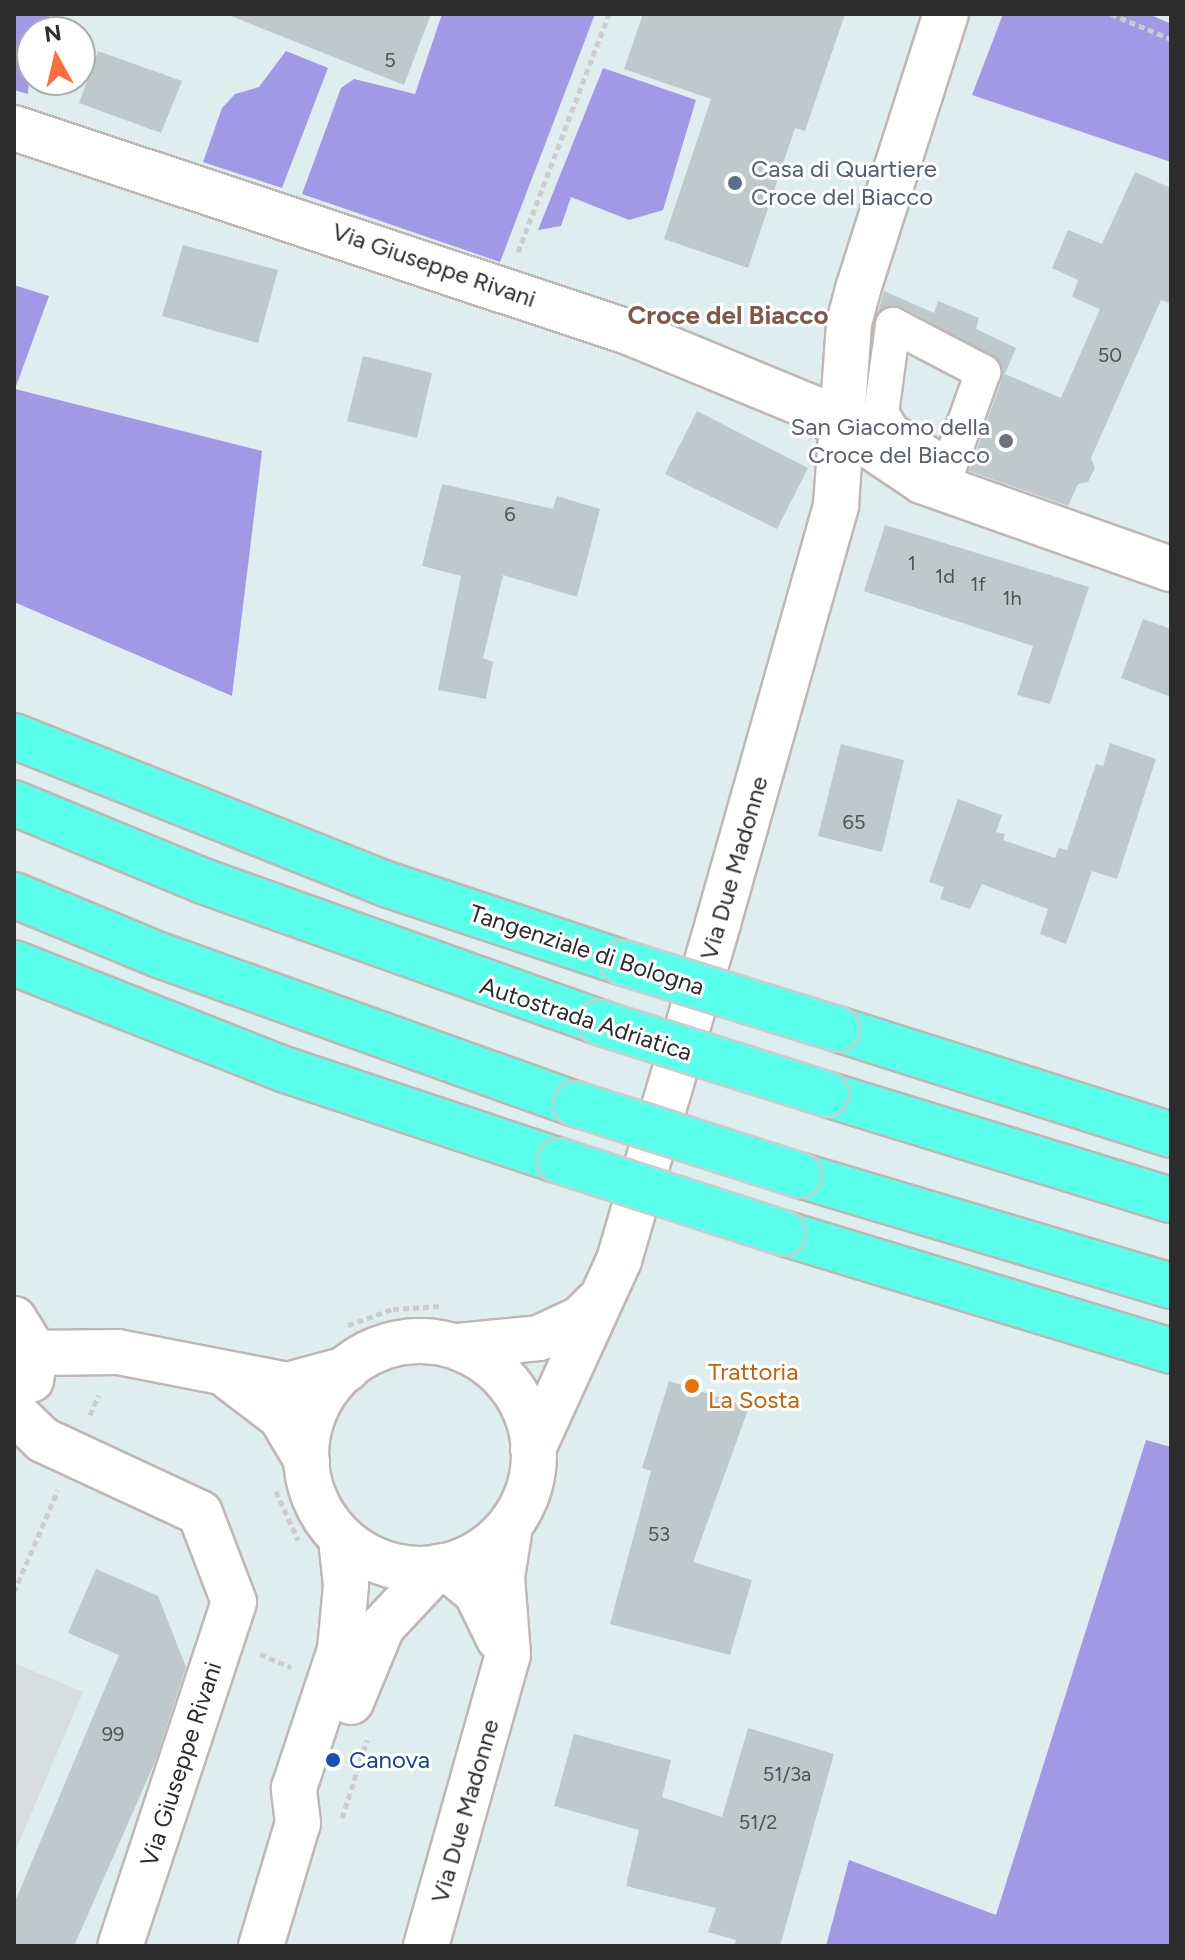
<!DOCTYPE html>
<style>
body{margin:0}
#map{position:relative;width:1185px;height:1960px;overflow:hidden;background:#deeeee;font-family:Figtree,sans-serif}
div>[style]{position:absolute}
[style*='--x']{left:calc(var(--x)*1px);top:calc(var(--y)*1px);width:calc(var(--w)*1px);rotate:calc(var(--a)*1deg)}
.green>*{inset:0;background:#a199e6}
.plaza>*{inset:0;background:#d5ddde}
.building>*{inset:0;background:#bdc9ca}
.path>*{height:5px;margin-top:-2.5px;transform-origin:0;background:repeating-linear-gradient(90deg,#ccc 0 6px,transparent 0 10px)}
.roads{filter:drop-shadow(2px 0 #c0b6b2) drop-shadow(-2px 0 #c0b6b2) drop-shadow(0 2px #c0b6b2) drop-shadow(0 -2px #c0b6b2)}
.pedestrian>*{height:34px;margin:-17px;padding:0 17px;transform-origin:17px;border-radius:17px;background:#fff}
.minor>*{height:44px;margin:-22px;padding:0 22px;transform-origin:22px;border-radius:22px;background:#fff}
.secondary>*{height:44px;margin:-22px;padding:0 22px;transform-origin:22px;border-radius:22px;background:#fff}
.secondary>.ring{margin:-22px;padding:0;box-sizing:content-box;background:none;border:44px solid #fff;border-radius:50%}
.motorway>*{height:44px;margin:-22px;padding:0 22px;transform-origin:22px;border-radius:22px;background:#58ffeb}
.bridges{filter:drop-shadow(2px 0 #ccc) drop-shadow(-2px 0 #ccc) drop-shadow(0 2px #ccc) drop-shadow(0 -2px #ccc)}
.motorway-bridge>*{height:44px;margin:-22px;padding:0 22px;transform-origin:22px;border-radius:22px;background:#58ffeb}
.dots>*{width:22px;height:22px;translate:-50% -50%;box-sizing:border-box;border:4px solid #fff;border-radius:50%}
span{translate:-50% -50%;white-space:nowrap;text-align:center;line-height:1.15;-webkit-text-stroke:6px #fff;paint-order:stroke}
.number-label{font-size:20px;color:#505354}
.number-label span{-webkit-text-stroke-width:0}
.service-label{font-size:24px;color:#4e5e75}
.left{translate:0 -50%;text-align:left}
.street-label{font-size:24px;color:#2c2c2c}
.worship-label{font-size:24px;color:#5b616d}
.right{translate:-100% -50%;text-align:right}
.food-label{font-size:24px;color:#c56008}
.transit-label{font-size:24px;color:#164399}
.neighbourhood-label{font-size:26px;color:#7f584a;font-weight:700}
.frame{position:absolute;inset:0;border:16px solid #2c2c2c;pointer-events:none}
.north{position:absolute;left:16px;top:16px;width:80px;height:80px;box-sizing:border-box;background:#fff;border:2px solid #ababab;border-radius:50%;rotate:352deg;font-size:22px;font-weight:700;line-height:32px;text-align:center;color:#2c2c2c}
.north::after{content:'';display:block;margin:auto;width:28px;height:36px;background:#ff6e3a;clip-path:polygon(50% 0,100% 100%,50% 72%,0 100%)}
</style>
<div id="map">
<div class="green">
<div style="clip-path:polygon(14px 14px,50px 14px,45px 32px,32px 32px,28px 94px,14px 90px)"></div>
<div style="clip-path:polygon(442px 14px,595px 14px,500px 262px,302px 194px,341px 88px,354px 79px,415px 94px)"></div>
<div style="clip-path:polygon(1003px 14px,1149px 14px,1171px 24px,1171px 162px,972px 95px)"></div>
<div style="clip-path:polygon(286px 51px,328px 68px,282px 188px,203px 162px,222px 108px,235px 94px,259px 87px)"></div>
<div style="clip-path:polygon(603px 68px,696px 100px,663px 210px,629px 220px,571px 197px,561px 226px,538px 230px)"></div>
<div style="clip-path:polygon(14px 285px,49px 296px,15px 389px,262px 451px,232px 696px,14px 602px)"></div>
<div style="clip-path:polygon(1146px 1440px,1171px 1447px,1171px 1946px,826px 1946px,849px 1860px,996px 1915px)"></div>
</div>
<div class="plaza">
<div style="clip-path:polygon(14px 1663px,83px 1692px,14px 1854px)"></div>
</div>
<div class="building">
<div style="clip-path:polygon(226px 14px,431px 14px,404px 85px)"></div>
<div style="clip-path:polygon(643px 14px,845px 14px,805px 131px,795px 128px,748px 268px,664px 239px,711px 99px,624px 69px)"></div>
<div style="clip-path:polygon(98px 51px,182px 81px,161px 133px,79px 103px)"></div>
<div style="clip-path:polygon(1135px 172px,1171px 188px,1171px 304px,1161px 300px,1091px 458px,1095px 468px,1088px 482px,1078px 484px,1068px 506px,969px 471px,1002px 379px,1000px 361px,902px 307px,878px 312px,884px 291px,934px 313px,938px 301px,979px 318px,976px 329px,1016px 348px,1005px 374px,1061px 398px,1100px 309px,1072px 297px,1078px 280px,1052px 268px,1068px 230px,1102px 244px)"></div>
<div style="clip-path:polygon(183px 245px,278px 270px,258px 343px,162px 316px)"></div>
<div style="clip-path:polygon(363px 356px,432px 373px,417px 438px,347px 421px)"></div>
<div style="clip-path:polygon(697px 411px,808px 468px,777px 529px,665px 474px)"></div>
<div style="clip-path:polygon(442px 484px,553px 509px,557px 496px,600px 509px,577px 597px,503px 575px,483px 658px,493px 662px,486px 699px,438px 690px,461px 576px,422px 566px)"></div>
<div style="clip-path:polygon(885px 525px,1089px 587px,1050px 704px,1017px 695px,1033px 646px,864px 591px)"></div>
<div style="clip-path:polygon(1143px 619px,1171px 629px,1171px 697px,1121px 678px)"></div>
<div style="clip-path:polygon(1110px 743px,1156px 759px,1117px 879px,1092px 871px,1066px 944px,1040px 934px,1048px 909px,982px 884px,970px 909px,940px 899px,944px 887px,929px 882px,958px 799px,1002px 815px,996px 832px,1005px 834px,1003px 840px,1055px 858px,1059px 848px,1067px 850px,1096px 764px,1103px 766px)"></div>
<div style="clip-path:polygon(841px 744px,904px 760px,882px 852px,818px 836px)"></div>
<div style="clip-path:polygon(669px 1381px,749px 1407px,693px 1562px,752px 1580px,730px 1655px,610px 1624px,651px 1471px,642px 1468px)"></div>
<div style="clip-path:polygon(96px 1569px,158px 1596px,186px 1667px,155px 1762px,74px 1946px,14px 1946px,14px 1904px,119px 1655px,68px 1633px)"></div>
<div style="clip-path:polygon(748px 1728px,834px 1754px,780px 1946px,734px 1946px,736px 1940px,708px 1932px,716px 1908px,626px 1886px,639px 1830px,554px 1806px,574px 1734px,671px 1760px,662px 1797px,722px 1817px)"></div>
</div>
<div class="path">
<div style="--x:1111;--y:14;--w:65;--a:22.6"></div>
<div style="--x:518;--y:252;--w:255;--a:-69.1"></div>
<div style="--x:348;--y:1325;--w:48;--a:-19.6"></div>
<div style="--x:393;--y:1309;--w:49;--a:-3.5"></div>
<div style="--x:90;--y:1415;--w:22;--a:-66"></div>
<div style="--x:276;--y:1491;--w:54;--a:65.8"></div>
<div style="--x:14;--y:1592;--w:111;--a:-66.7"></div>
<div style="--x:260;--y:1654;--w:34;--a:23"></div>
<div style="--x:342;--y:1818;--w:82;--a:-72.2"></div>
</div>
<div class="roads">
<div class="pedestrian">
<div style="--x:893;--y:325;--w:102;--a:27.6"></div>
<div style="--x:983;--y:372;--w:101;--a:109.7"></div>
<div style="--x:949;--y:467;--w:67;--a:-147.7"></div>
<div style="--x:892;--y:431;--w:21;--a:-121"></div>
<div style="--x:881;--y:413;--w:89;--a:-82.2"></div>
</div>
<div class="minor">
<div style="--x:14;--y:128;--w:650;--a:18.38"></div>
<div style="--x:631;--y:333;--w:199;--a:22.4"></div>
<div style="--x:815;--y:409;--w:129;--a:33.9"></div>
<div style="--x:922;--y:481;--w:264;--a:19.5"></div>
<div style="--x:14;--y:1319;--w:40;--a:58"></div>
<div style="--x:35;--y:1353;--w:27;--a:98"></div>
<div style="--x:35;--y:1353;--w:83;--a:-0.7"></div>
<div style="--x:118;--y:1352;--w:172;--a:11"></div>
<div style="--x:287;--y:1385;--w:62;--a:-14.9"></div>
<div style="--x:230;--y:1378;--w:64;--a:37.4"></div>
<div style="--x:281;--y:1417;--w:51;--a:59.4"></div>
<div style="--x:14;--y:1412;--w:40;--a:44"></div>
<div style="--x:43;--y:1440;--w:173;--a:24.9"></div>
<div style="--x:200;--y:1513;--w:95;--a:69.1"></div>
<div style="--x:234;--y:1602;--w:362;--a:108.3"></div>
<div style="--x:444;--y:1566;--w:41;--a:39.1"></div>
<div style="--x:476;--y:1592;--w:52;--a:63.9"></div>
<div style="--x:426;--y:1946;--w:302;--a:-74.3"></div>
<div style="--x:508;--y:1655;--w:78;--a:-94.4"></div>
<div style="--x:502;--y:1577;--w:51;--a:-80.9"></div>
</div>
<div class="secondary">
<div class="ring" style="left:306px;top:1341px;width:184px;height:184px"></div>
<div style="--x:458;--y:1346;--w:81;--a:-5.6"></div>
<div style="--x:539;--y:1338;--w:45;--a:-24.9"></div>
<div style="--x:580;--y:1319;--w:23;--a:-45"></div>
<div style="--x:533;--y:1449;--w:208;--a:-65.5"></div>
<div style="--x:619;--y:1260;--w:351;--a:-73.6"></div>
<div style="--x:718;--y:923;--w:434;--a:-74.2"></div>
<div style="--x:836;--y:505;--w:182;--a:-85.9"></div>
<div style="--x:849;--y:323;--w:35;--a:-75"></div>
<div style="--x:858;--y:289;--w:289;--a:-72.3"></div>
<div style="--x:351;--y:1702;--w:81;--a:-67.5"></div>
<div style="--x:382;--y:1627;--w:82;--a:-47"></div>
<div style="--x:261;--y:1946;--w:128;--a:-73.3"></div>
<div style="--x:298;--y:1823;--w:35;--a:-97"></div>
<div style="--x:294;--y:1788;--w:145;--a:-71.6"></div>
<div style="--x:340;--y:1650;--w:65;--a:-84.7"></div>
<div style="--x:346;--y:1585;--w:46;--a:-96.2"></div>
</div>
<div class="motorway">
<div style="--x:14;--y:736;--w:400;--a:21.7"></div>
<div style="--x:386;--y:884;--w:251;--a:18.4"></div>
<div style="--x:14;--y:803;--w:204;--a:22.4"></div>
<div style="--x:203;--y:881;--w:423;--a:19.6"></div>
<div style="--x:14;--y:895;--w:157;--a:22.5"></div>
<div style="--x:159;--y:955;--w:443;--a:19.7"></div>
<div style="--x:14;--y:963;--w:292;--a:21.5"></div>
<div style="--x:286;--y:1070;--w:289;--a:18.4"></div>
<div style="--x:837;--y:1029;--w:350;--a:17.6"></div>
<div style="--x:826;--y:1094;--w:361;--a:17.1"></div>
<div style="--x:799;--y:1175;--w:388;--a:16.6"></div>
<div style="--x:783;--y:1233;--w:406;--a:16.9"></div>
</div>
</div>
<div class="bridges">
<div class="motorway-bridge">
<div style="--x:624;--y:963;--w:223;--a:17.2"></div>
<div style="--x:601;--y:1023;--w:236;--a:17.5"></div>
<div style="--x:576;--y:1104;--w:234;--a:17.7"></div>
<div style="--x:560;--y:1161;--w:234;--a:17.9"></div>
</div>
</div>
<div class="dots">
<div style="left:735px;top:183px;background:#5c6f8a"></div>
<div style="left:1006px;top:441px;background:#6b7280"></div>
<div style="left:692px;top:1386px;background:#e8710a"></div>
<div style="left:333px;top:1760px;background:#1a4fb4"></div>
</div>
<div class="number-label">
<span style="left:390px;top:60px">5</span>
<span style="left:1110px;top:355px">50</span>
<span style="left:510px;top:514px">6</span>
<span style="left:912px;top:563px">1</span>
<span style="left:945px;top:576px">1d</span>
<span style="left:978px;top:584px">1f</span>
<span style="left:1012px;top:598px">1h</span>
<span style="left:854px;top:822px">65</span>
<span style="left:659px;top:1534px">53</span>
<span style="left:113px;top:1734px">99</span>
<span style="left:787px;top:1774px">51/3a</span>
<span style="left:758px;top:1822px">51/2</span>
</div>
<div class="service-label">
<span class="left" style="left:751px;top:183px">Casa di Quartiere<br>Croce del Biacco</span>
</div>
<div class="street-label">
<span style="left:434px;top:265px;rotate:19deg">Via Giuseppe Rivani</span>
<span style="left:734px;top:868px;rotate:-74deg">Via Due Madonne</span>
<span style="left:587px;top:950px;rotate:18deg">Tangenziale di Bologna</span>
<span style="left:586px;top:1019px;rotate:18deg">Autostrada Adriatica</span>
<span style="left:181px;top:1764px;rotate:-72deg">Via Giuseppe Rivani</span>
<span style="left:465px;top:1811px;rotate:-74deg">Via Due Madonne</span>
</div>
<div class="worship-label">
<span class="right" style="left:990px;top:441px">San Giacomo della<br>Croce del Biacco</span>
</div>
<div class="food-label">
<span class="left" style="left:708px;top:1386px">Trattoria<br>La Sosta</span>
</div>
<div class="transit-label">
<span class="left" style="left:349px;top:1760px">Canova</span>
</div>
<div class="neighbourhood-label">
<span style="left:728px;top:316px">Croce del Biacco</span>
</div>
<div class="frame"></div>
<div class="north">N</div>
</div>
